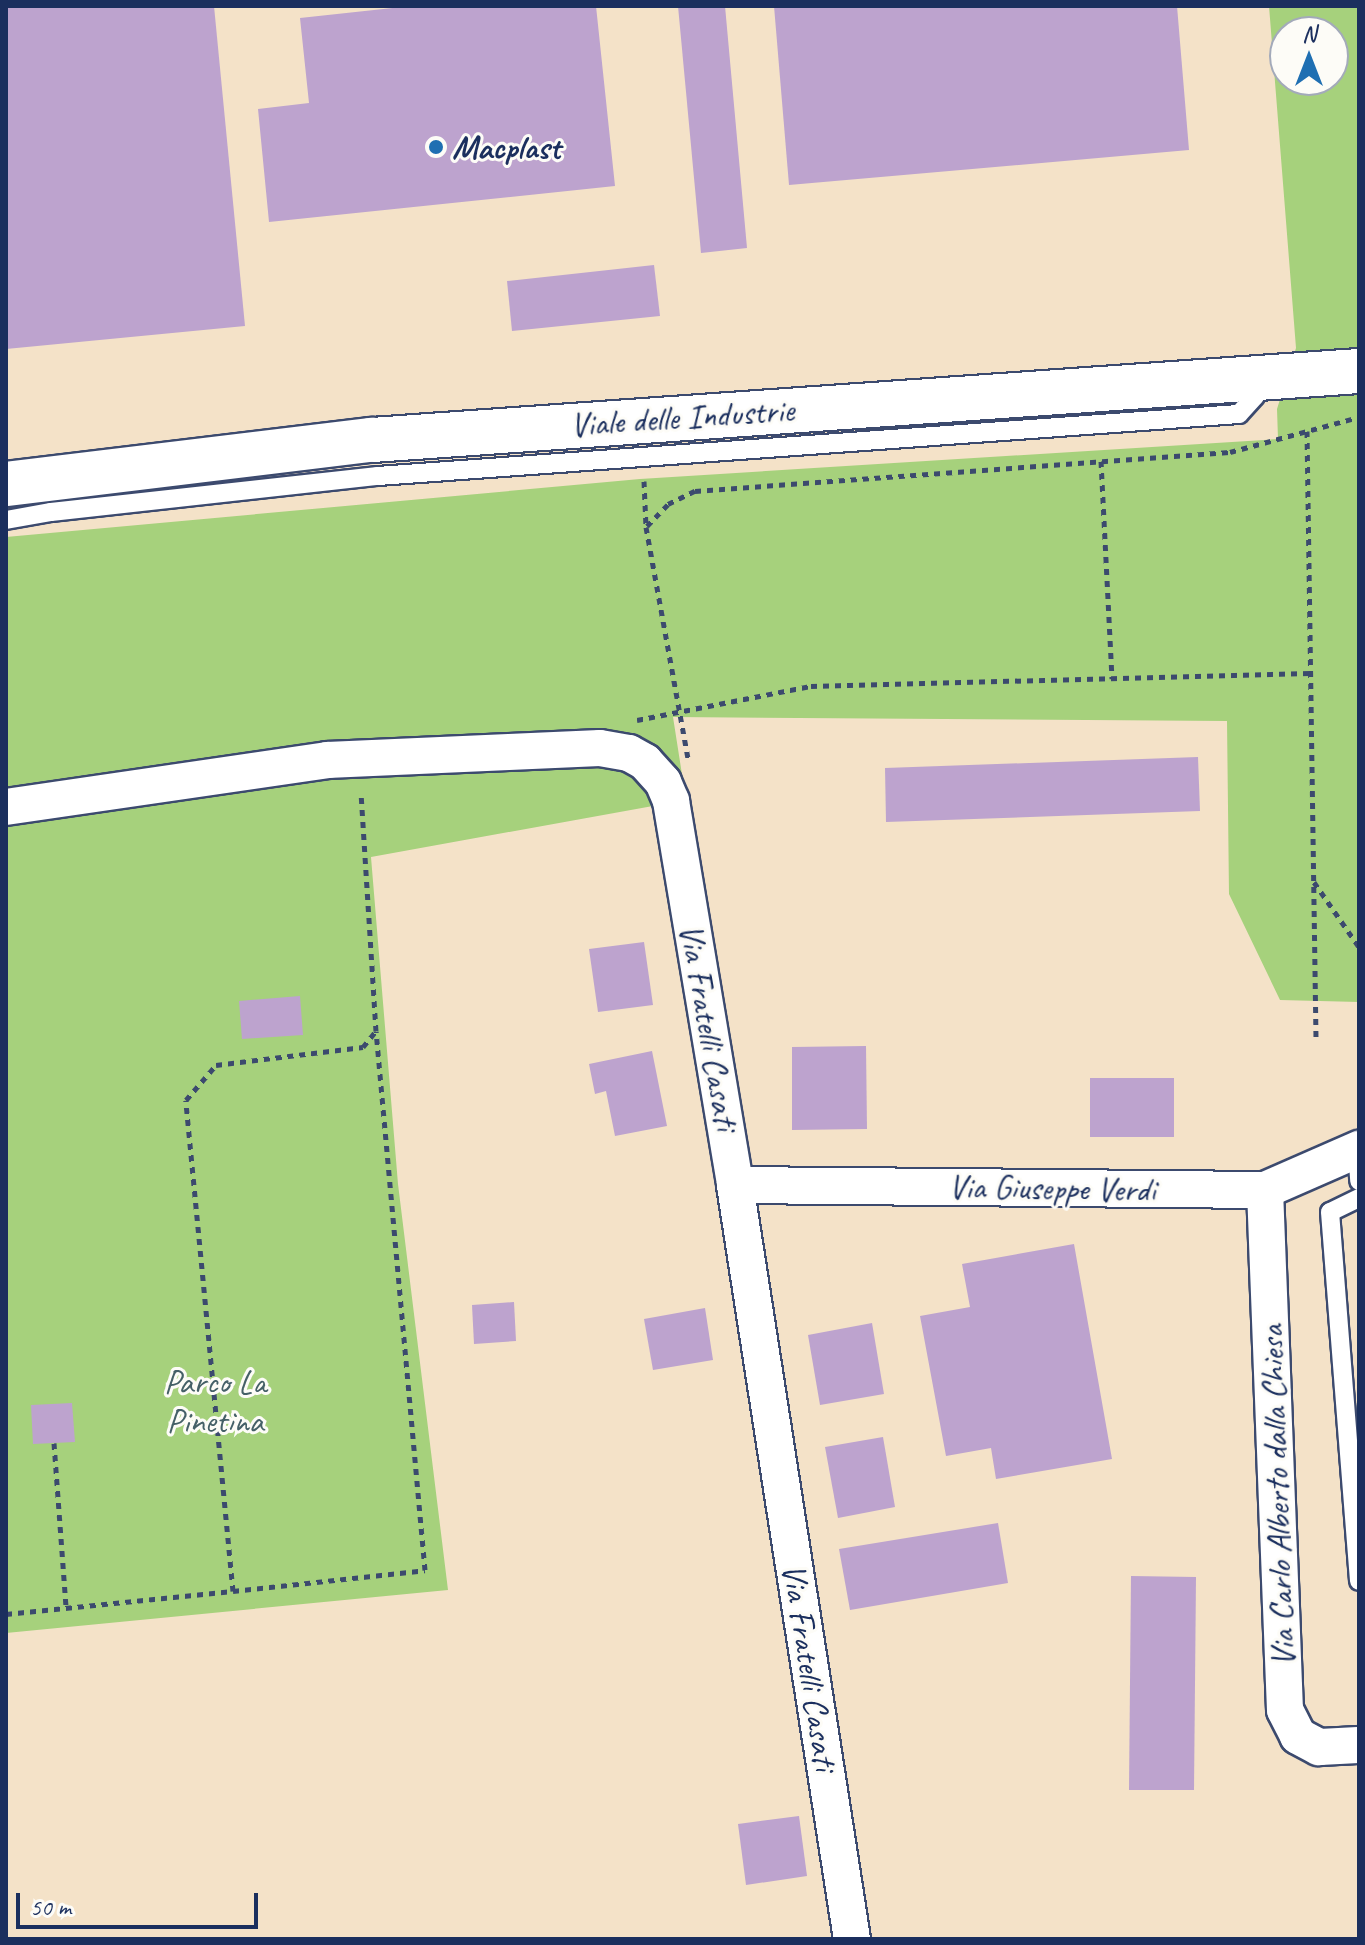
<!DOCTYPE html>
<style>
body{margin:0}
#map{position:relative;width:1365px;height:1945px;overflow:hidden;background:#f4e2c8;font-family:Caveat,sans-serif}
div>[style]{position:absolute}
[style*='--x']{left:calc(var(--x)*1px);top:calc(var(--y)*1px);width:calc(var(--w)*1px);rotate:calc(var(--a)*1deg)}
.green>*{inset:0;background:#a6d17c}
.building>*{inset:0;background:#bda3ce}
.path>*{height:5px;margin-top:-2.5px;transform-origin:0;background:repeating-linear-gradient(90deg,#3c4a6e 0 6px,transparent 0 12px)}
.roads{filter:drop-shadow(2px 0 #3c4a6e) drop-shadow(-2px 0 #3c4a6e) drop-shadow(0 2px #3c4a6e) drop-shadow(0 -2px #3c4a6e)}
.service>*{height:18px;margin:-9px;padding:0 9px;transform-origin:9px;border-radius:9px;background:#fff}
.minor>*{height:36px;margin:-18px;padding:0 18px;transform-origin:18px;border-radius:18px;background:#fff}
.tertiary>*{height:44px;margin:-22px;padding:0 22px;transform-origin:22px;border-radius:22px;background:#fff}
.dots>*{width:22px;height:22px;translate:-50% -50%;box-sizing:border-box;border:4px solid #fdfcf7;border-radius:50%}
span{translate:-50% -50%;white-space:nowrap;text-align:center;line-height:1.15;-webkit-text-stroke:6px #fdfcf7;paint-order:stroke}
.poi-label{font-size:34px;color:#1b2f5e;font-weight:700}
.left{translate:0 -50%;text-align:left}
.street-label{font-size:34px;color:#1b2f5e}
.park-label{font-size:34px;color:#456067}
.frame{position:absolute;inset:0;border:8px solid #1b2f5e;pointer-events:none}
.north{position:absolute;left:1269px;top:16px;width:80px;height:80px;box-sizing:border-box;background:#fdfcf7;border:2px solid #a3aaba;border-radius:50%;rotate:0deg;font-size:22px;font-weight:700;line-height:32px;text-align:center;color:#1b2f5e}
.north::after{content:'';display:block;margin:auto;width:28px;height:36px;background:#1f6fb2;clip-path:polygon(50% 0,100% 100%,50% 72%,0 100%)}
.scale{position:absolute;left:16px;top:1893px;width:242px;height:36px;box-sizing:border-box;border:4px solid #1b2f5e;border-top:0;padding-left:10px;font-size:24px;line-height:28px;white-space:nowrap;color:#1b2f5e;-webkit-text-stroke:6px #fdfcf7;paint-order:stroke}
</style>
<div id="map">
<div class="green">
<div style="clip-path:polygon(evenodd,1269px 6px,1359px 6px,1359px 1002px,1280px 1000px,1229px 894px,1227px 721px,673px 717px,686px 800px,371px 857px,398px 1184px,448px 1590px,6px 1633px,6px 537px,640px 479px,1278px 439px,1277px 409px,1296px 348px,1269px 6px,1285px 32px,1333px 32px,1333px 80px,1285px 80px,1285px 32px)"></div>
</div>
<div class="building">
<div style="clip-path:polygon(6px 6px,214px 6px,245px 326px,6px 349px)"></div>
<div style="clip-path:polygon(411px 6px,596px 6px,615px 186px,269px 222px,258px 109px,309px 103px,300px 18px)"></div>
<div style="clip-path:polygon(678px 6px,725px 6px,747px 248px,701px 253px)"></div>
<div style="clip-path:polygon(774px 6px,1177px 6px,1189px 150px,789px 185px)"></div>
<div style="clip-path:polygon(654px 265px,660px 316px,512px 331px,507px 281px)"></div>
<div style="clip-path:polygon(1198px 757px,1200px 811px,886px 822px,885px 768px)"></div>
<div style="clip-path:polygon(644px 942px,653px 1005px,598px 1012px,589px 949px)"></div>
<div style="clip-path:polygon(300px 996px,303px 1035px,242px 1039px,239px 1001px)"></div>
<div style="clip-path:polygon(866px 1046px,867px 1129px,792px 1130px,792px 1047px)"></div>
<div style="clip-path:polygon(652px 1051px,667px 1126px,615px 1136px,606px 1091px,595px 1094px,589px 1064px)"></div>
<div style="clip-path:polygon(1090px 1078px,1174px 1078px,1174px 1137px,1090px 1137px)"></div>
<div style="clip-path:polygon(1074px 1244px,1112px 1459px,996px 1479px,991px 1448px,946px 1456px,920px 1316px,970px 1307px,962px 1264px)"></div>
<div style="clip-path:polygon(514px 1302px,516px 1341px,474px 1344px,472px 1305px)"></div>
<div style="clip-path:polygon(705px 1308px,713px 1360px,653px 1370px,644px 1319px)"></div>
<div style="clip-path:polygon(872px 1323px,884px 1394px,820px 1405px,808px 1335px)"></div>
<div style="clip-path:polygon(72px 1403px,75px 1442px,33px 1444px,31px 1405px)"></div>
<div style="clip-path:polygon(883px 1437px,895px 1507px,838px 1518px,825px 1447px)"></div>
<div style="clip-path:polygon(998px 1523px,1008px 1583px,850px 1610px,839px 1549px)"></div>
<div style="clip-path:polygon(1131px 1576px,1196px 1577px,1194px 1790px,1129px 1790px)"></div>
<div style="clip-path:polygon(799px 1816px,807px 1876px,746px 1885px,738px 1824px)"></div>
</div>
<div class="path">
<div style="--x:1307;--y:431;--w:607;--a:89.15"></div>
<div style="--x:1101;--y:461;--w:218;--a:87.1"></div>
<div style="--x:644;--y:481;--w:46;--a:87.5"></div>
<div style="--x:646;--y:527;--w:236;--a:79.7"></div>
<div style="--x:647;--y:526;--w:30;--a:-46"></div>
<div style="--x:668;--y:504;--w:30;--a:-26"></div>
<div style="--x:695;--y:491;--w:536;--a:-4.17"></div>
<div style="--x:1230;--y:452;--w:134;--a:-15.2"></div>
<div style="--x:637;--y:720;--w:177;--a:-11.1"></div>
<div style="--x:811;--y:686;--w:499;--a:-1.5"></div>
<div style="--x:1314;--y:882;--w:79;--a:55.3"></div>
<div style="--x:54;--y:1443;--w:165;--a:85.8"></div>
<div style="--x:233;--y:1591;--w:193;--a:-6.2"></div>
<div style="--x:425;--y:1570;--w:541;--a:-95.19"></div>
<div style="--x:6;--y:1614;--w:228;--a:-5.8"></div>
<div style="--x:233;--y:1591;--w:493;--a:-95.5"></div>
<div style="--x:186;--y:1100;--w:46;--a:-49.4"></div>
<div style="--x:216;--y:1065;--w:148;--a:-7"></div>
<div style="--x:363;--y:1047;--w:21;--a:-51"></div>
<div style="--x:376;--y:1031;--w:239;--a:-93.6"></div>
</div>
<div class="roads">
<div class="service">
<div style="--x:6;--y:520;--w:46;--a:-10.1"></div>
<div style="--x:51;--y:512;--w:329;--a:-6.3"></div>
<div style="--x:378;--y:476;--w:863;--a:-4.12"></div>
<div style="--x:1239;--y:414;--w:24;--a:-48"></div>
<div style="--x:1255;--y:396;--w:15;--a:-82"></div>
<div style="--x:1357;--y:1149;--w:32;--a:86"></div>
<div style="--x:1359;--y:1198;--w:32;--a:154"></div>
<div style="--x:1330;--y:1212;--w:370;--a:85.5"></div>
</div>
<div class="minor">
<div style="--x:6;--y:807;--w:324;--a:-8.3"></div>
<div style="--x:327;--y:760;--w:273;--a:-2.5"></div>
<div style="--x:600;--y:748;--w:29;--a:10"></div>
<div style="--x:629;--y:753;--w:18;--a:29"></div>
<div style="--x:645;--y:762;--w:27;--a:48"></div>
<div style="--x:663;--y:782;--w:21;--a:67"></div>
<div style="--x:671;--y:801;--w:389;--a:80.5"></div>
<div style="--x:735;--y:1185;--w:763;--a:81.18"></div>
<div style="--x:735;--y:1185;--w:530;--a:0.54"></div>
<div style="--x:1265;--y:1190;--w:103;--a:-23.6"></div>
<div style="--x:1265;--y:1190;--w:520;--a:87.8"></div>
<div style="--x:1285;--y:1710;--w:29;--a:63"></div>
<div style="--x:1298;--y:1736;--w:24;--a:28"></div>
<div style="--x:1319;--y:1747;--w:40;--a:-2.9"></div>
</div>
<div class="tertiary">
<div style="--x:6;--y:484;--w:369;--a:-6.9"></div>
<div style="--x:372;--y:440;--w:989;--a:-4"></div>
</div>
</div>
<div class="dots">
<div style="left:436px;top:147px;background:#1f6fb2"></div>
</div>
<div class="poi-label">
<span class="left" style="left:452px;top:147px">Macplast</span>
</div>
<div class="street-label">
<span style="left:682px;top:417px;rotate:-4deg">Viale delle Industrie</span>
<span style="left:709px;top:1027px;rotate:80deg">Via Fratelli Casati</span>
<span style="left:1052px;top:1188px;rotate:1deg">Via Giuseppe Verdi</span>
<span style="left:1277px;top:1496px;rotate:-92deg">Via Carlo Alberto dalla Chiesa</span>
<span style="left:810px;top:1667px;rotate:81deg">Via Fratelli Casati</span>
</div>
<div class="park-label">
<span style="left:215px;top:1401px">Parco La<br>Pinetina</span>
</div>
<div class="frame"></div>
<div class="north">N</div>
<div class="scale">50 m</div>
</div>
